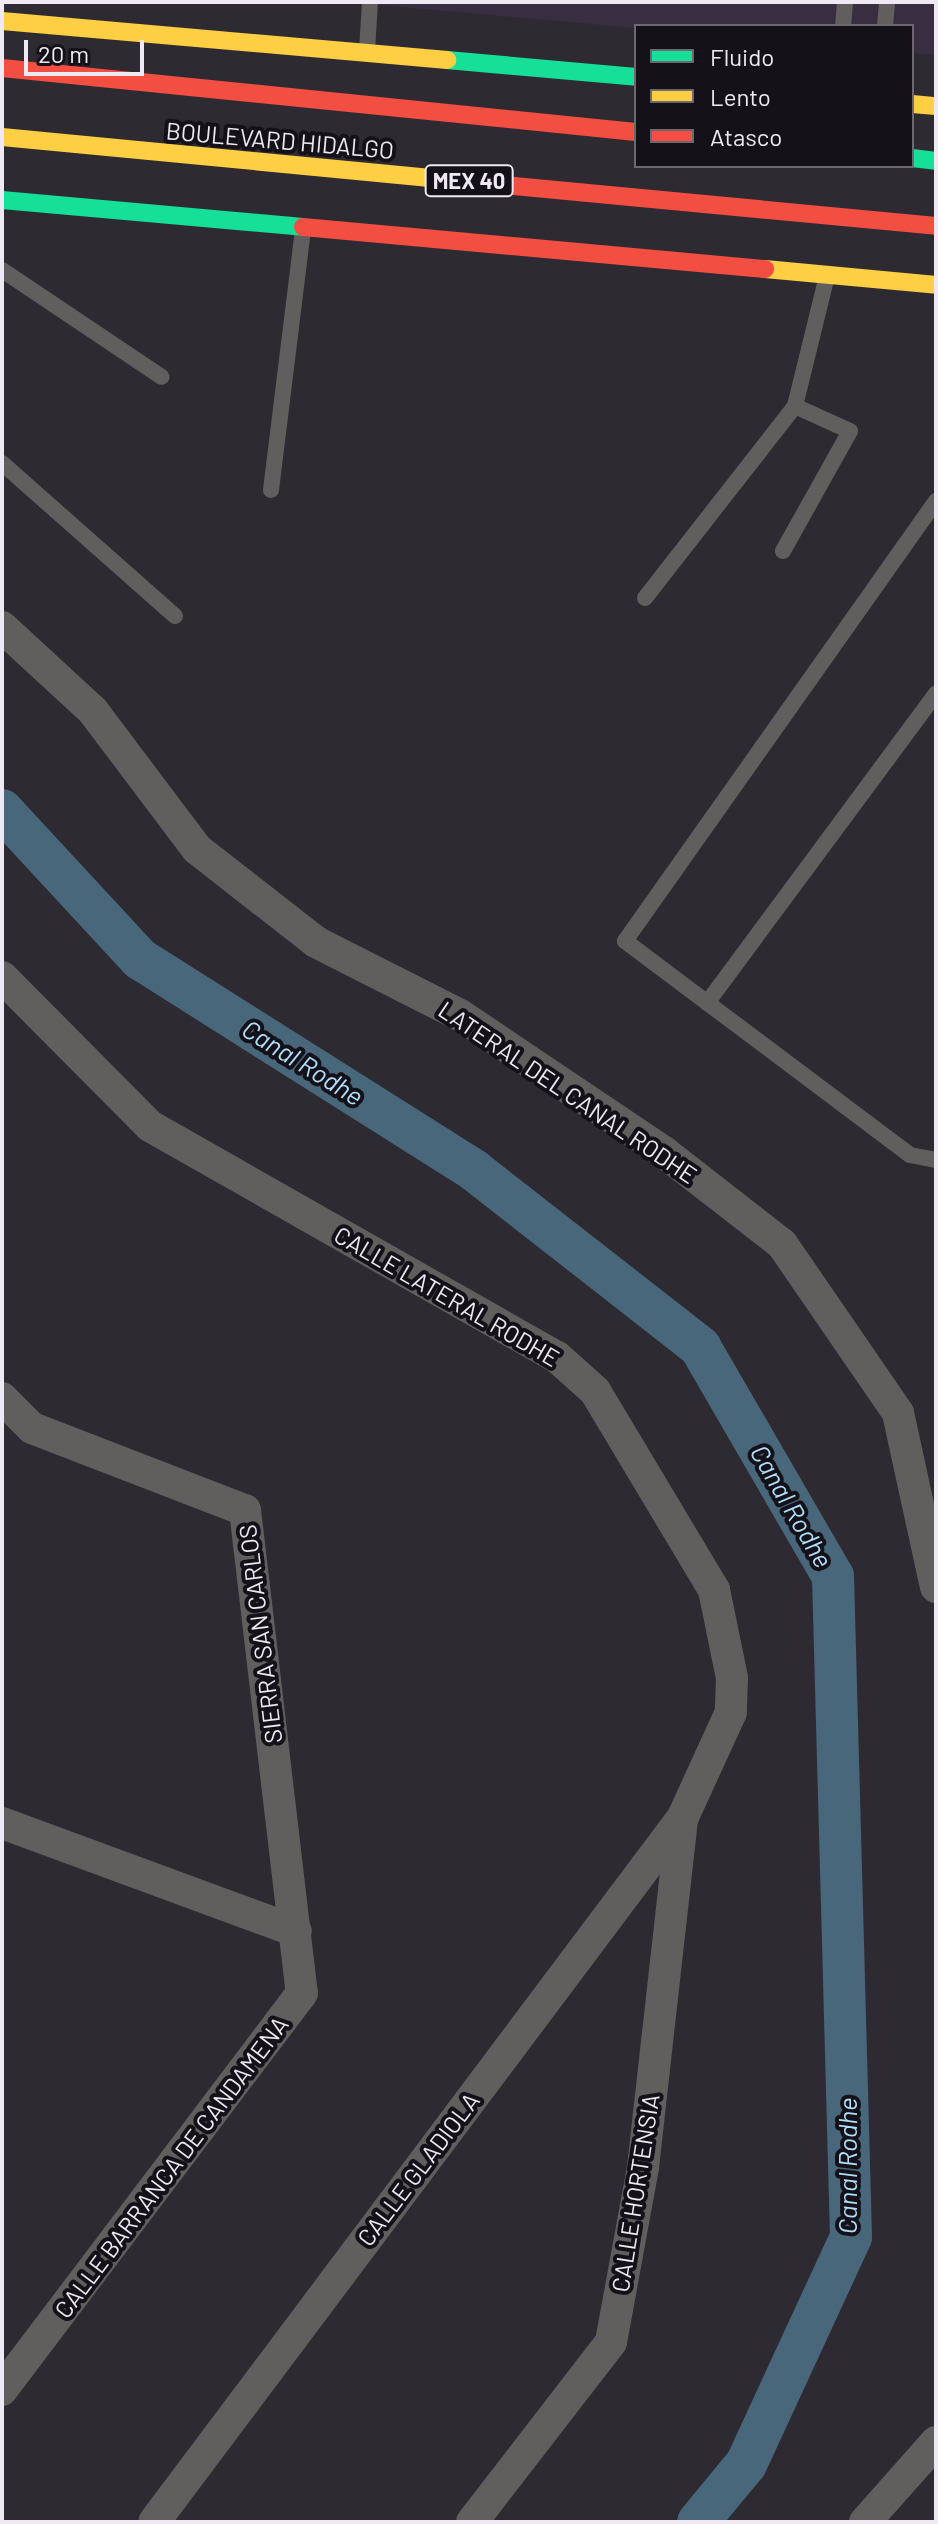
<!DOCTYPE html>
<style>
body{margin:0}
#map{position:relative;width:938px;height:2524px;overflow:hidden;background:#2e2a32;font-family:Barlow,sans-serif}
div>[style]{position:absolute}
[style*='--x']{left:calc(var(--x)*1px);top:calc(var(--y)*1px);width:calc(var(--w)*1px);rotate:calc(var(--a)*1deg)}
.built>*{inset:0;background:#392d41}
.canal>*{height:42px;margin:-21px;padding:0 21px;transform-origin:21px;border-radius:21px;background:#48677b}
.lane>*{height:16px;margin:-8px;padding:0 8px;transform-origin:8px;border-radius:8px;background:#615e5e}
.street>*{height:32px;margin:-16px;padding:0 16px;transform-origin:16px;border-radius:16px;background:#615e5e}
.fast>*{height:18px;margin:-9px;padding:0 9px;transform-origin:9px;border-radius:9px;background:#16e098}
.slow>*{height:18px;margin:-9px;padding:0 9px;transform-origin:9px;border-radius:9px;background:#ffcf43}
.jam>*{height:18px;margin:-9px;padding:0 9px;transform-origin:9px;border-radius:9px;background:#f24e42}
span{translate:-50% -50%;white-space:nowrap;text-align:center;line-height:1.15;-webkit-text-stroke:8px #151118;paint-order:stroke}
.shield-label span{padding:2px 6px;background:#151118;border:2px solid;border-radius:6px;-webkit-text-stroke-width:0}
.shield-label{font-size:22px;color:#efe9f3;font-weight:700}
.street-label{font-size:24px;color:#efe9f3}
.water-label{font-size:26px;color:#afdffd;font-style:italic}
.frame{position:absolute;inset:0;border:4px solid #efe9f3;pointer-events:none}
.legend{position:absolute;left:634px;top:24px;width:280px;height:144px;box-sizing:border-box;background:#151118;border:2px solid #6c6770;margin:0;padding:10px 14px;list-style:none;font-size:24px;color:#efe9f3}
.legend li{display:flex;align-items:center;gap:16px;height:40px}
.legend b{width:40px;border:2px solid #6c6770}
.scale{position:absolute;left:24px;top:40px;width:120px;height:36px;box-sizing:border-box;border:4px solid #efe9f3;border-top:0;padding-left:10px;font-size:24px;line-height:28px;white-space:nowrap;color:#efe9f3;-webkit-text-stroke:6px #151118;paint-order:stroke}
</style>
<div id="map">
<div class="built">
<div style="clip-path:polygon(344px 2px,936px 2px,936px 55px,912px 53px,912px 26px,636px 28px)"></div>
</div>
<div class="canal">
<div style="--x:2;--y:810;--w:203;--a:47.2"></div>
<div style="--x:140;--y:959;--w:396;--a:32.3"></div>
<div style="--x:475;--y:1171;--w:286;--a:38"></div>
<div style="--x:700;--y:1347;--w:265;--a:59.9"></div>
<div style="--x:833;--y:1576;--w:661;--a:88.44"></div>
<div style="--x:851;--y:2237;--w:250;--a:114.8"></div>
<div style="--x:746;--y:2464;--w:75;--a:129.6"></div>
</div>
<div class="lane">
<div style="--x:843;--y:26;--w:24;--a:-85"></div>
<div style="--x:885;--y:26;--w:24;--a:-85"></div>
<div style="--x:367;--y:51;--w:49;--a:-86.5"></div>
<div style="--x:2;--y:270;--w:192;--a:33.8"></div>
<div style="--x:2;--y:463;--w:231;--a:41.5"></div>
<div style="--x:271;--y:490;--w:262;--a:-83"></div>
<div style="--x:936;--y:501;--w:539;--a:125.25"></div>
<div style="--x:625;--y:941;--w:356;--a:36.9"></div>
<div style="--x:910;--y:1155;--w:26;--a:11"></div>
<div style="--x:783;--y:551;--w:137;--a:-60.8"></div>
<div style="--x:850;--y:431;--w:60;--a:-155.6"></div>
<div style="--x:645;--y:598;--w:244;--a:-52"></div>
<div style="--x:795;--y:406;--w:134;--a:-76.2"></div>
<div style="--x:707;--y:1003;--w:385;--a:-53.5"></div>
</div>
<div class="street">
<div style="--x:2;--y:627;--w:124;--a:42.7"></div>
<div style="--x:93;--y:711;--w:173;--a:53"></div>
<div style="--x:197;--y:849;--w:151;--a:38"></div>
<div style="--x:316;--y:942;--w:161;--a:26.9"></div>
<div style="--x:460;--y:1015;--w:247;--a:33.9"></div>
<div style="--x:665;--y:1153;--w:148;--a:37.9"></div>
<div style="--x:782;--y:1244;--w:205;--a:55.5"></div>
<div style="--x:898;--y:1413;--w:178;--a:77.7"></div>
<div style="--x:2;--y:977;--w:210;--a:45.2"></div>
<div style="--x:150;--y:1126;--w:468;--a:29.6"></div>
<div style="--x:557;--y:1357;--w:51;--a:41.8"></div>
<div style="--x:595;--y:1391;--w:232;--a:59.1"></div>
<div style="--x:714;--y:1590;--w:90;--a:78.4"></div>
<div style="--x:732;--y:1678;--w:34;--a:92"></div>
<div style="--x:731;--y:1712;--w:115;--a:114.6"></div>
<div style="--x:683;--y:1817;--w:881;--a:126.88"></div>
<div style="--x:2;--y:1398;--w:42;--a:45"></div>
<div style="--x:32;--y:1428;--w:228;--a:21.1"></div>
<div style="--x:245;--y:1510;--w:486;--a:83.3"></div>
<div style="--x:302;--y:1993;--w:498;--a:127.1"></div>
<div style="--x:2;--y:1823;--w:313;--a:20.2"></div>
<div style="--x:472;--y:2522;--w:227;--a:-52.3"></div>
<div style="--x:611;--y:2342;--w:178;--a:-79.6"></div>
<div style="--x:643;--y:2167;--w:349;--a:-83.6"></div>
<div style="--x:865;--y:2522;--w:107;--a:-48.4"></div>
</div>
<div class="fast">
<div style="--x:447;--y:60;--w:190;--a:5.1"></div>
<div style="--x:912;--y:158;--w:24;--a:7"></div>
<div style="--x:2;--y:200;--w:302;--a:5.1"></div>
</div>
<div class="slow">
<div style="--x:2;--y:21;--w:447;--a:5"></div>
<div style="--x:912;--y:104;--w:24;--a:5"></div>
<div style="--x:2;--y:137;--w:514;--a:5.47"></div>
<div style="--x:765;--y:269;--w:172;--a:5.3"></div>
</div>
<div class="jam">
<div style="--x:2;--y:68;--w:637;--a:5.76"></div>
<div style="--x:514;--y:186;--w:424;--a:5.4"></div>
<div style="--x:303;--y:227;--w:464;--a:5.2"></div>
</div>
<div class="shield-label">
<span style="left:469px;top:181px">MEX 40</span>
</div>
<div class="street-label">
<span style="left:280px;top:140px;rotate:5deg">BOULEVARD HIDALGO</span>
<span style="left:568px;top:1092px;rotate:34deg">LATERAL DEL CANAL RODHE</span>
<span style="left:447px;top:1296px;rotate:30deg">CALLE LATERAL RODHE</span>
<span style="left:260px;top:1634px;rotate:-97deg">SIERRA SAN CARLOS</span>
<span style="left:171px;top:2167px;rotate:-53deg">CALLE BARRANCA DE CANDAMENA</span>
<span style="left:418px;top:2169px;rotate:-53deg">CALLE GLADIOLA</span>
<span style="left:635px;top:2193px;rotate:-81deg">CALLE HORTENSIA</span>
</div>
<div class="water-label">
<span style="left:303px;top:1062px;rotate:32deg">Canal Rodhe</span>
<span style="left:792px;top:1506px;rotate:60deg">Canal Rodhe</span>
<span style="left:847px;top:2166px;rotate:-90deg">Canal Rodhe</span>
</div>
<div class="frame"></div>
<ul class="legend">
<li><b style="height:10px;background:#16e098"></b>Fluido</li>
<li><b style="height:10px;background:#ffcf43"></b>Lento</li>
<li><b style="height:10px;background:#f24e42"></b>Atasco</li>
</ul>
<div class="scale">20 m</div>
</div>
